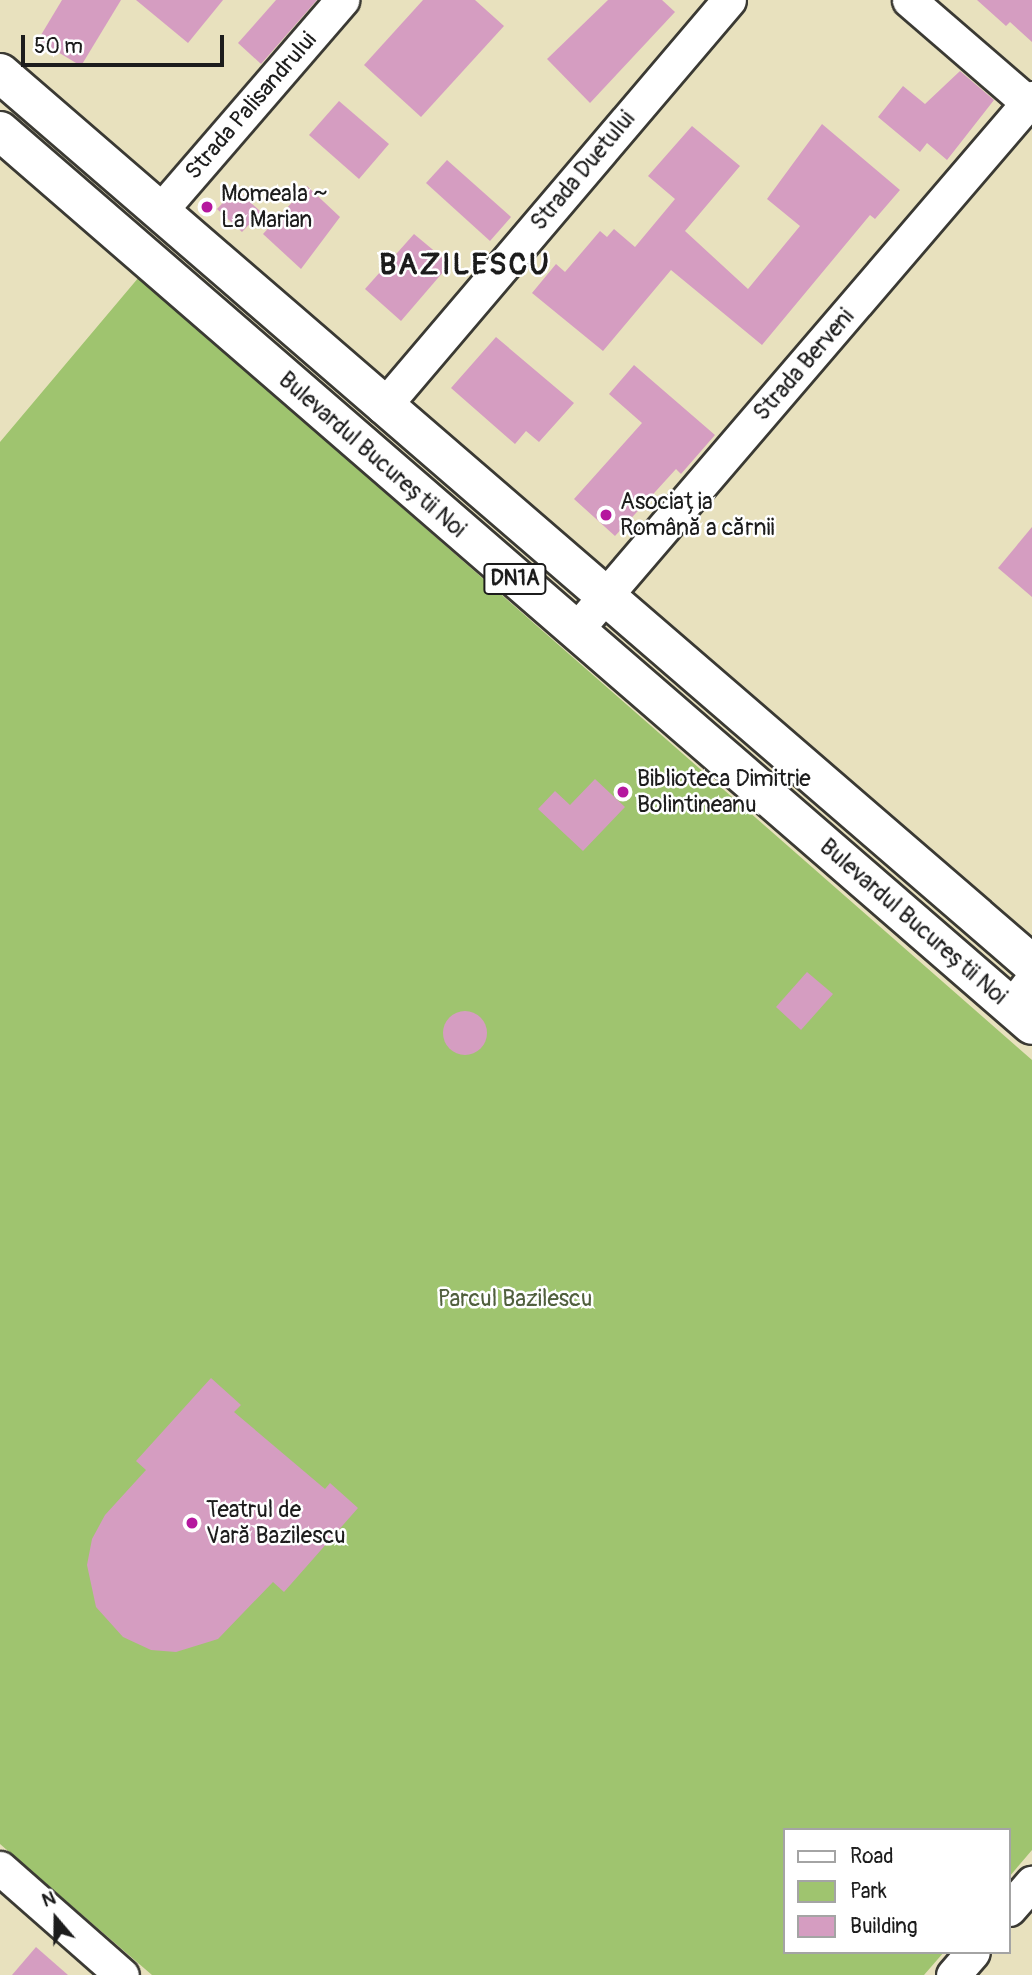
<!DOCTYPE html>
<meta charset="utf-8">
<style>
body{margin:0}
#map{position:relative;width:1032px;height:1975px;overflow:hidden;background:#e8e1be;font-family:Pangolin,sans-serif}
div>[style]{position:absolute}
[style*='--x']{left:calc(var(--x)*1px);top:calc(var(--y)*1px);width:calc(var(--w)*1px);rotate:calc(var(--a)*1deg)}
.green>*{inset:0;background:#9fc46f}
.building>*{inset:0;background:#d59dc1}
.round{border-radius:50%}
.roads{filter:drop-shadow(2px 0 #3b3a34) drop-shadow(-2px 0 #3b3a34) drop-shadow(0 2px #3b3a34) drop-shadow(0 -2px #3b3a34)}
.minor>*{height:33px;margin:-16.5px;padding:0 16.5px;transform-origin:16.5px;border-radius:16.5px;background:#fff}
.major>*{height:38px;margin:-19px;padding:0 19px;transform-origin:19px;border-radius:19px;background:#fff}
.dots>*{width:19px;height:19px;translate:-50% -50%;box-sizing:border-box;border:4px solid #fff;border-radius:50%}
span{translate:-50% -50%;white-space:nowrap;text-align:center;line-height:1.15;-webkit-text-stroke:5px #fff;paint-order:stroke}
.shield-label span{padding:2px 5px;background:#fff;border:2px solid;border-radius:5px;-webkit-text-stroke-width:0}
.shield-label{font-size:21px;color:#1c1c1c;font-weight:700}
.street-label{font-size:23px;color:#1c1c1c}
.poi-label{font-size:23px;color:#1c1c1c}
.left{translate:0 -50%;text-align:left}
.park-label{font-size:23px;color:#505f3d}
.district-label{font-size:30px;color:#1c1c1c;font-weight:700;letter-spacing:2px}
.legend{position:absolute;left:783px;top:1828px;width:228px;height:126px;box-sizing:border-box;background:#fff;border:2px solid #a4a4a4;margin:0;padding:9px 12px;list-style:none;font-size:21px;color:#1c1c1c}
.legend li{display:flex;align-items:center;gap:14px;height:35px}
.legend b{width:35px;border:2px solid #a4a4a4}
.north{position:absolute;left:21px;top:1884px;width:70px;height:70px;-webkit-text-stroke:5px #fff;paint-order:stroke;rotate:340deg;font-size:19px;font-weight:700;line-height:28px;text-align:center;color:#1c1c1c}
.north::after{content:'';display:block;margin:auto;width:24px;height:32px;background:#1c1c1c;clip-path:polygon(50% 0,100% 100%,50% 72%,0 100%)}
.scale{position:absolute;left:21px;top:35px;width:203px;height:32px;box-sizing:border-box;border:4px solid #1c1c1c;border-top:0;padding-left:9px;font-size:21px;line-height:24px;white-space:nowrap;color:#1c1c1c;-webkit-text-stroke:5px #fff;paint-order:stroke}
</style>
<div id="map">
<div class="green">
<div style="clip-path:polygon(139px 277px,1032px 1060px,1032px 1850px,1009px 1877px,1009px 1830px,785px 1830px,785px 1952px,944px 1952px,924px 1975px,152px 1975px,0 1844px,0 442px)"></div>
</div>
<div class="building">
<div style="clip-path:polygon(62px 0,121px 0,81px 66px,38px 40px)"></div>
<div style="clip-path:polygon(136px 0,223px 0,188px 43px)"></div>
<div style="clip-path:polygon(276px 0,317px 0,261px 64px,238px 43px)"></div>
<div style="clip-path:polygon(423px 0,475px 0,504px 26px,421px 117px,364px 65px)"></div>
<div style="clip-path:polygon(608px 0,662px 0,675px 12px,590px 103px,547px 59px)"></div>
<div style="clip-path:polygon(977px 0,1032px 0,1032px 42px,1010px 22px,1006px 26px)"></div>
<div style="clip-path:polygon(960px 71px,994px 100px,947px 160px,927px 143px,920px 152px,878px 117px,903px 86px,925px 104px)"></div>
<div style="clip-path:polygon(339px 101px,389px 144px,359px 179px,309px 135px)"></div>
<div style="clip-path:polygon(822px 124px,900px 190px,875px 219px,870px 215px,762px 345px,671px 270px,603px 351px,532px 293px,556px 264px,565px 272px,600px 231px,607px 237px,614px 229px,635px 247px,675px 199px,648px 176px,692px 126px,740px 166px,685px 231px,748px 289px,800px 226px,767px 199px)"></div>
<div style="clip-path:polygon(447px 160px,511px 217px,490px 241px,426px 183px)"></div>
<div style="clip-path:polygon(307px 186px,340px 217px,301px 269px,263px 234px)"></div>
<div style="clip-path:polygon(236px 189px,261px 212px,242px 232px,217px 209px)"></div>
<div style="clip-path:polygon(414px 234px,450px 264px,401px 321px,365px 289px)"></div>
<div style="clip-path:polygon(496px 337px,574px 403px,539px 442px,526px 431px,515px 444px,451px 388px)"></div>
<div style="clip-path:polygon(634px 365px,715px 435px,681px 474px,676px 469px,615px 536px,574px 499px,642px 423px,609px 394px)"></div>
<div style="clip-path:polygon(1032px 527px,1032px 597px,998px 568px)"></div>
<div style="clip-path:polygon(595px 779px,625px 807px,583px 851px,538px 809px,555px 791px,570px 805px)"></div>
<div style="clip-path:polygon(807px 972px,833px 994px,801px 1030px,776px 1007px)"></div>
<div class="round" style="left:443px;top:1011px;width:44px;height:44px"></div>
<div style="clip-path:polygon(211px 1378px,241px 1405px,234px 1412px,325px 1489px,330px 1483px,358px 1508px,284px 1592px,273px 1582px,218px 1639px,176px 1652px,151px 1650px,123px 1637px,96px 1607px,87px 1565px,92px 1539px,105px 1515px,146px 1470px,136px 1461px)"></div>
<div style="clip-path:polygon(36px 1947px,68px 1975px,12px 1975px)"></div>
</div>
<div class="roads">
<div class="minor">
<div style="--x:909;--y:0;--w:162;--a:40.8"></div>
<div style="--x:160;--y:211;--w:279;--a:-49.2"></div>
<div style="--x:383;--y:407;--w:534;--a:-49.63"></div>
<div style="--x:575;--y:631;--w:702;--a:-49.39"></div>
<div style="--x:1011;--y:1007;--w:34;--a:-52"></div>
<div style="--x:0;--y:1868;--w:162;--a:41.3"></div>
<div style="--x:1009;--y:1909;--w:35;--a:-49"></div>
<div style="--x:953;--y:1975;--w:30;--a:-49"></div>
</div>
<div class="major">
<div style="--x:0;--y:73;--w:1363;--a:40.81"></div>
<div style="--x:0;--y:131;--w:1365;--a:40.9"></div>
</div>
</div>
<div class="dots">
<div style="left:207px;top:207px;background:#b5179e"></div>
<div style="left:606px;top:515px;background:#b5179e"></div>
<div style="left:623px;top:792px;background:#b5179e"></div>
<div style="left:192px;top:1523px;background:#b5179e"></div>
</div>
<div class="shield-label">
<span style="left:515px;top:579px">DN1A</span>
</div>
<div class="street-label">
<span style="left:251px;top:106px;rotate:-49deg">Strada Palisandrului</span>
<span style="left:583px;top:171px;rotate:-50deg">Strada Duetului</span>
<span style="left:804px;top:365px;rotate:-49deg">Strada Berveni</span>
<span style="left:372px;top:455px;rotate:41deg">Bulevardul Bucureștii Noi</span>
<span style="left:913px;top:922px;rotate:41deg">Bulevardul Bucureștii Noi</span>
</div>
<div class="poi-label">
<span class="left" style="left:221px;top:207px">Momeala ~<br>La Marian</span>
<span class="left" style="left:620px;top:515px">Asociația<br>Română a cărnii</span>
<span class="left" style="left:637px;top:792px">Biblioteca Dimitrie<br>Bolintineanu</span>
<span class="left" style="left:206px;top:1523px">Teatrul de<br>Vară Bazilescu</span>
</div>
<div class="park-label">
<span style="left:515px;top:1299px">Parcul Bazilescu</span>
</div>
<div class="district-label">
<span style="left:465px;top:265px">BAZILESCU</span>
</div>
<ul class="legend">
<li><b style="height:9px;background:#fff"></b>Road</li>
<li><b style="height:19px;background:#9fc46f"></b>Park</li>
<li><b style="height:19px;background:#d59dc1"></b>Building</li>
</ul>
<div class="north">N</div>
<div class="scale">50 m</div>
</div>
